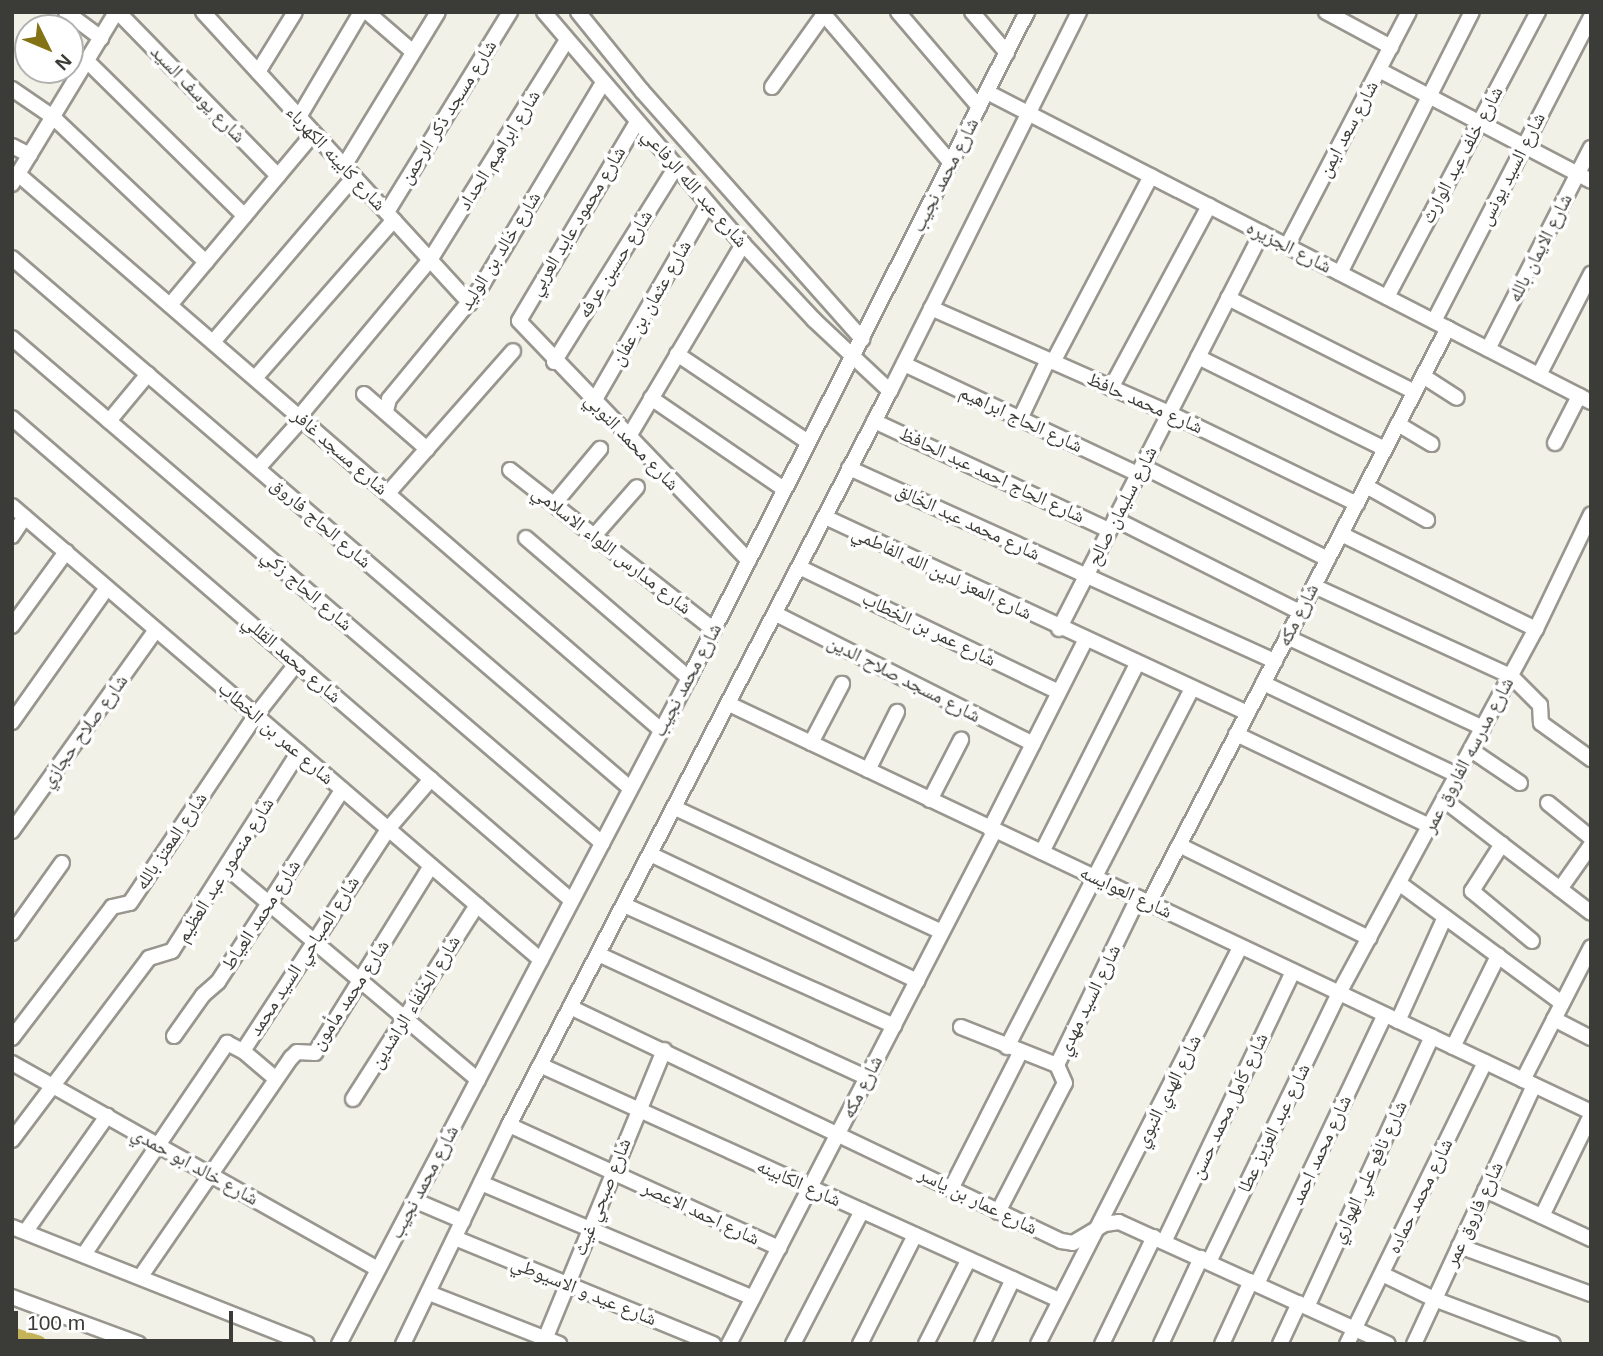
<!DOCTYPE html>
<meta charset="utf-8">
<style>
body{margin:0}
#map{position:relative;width:1603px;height:1356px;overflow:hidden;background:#f2f1e8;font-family:Arial,"Noto Naskh Arabic",sans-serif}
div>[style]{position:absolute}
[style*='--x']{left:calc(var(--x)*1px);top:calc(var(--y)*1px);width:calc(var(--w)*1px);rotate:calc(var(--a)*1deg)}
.canal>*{height:16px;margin:-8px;padding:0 8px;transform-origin:8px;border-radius:8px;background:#c4b359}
.roads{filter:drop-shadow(2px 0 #98968e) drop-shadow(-2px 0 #98968e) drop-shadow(0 2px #98968e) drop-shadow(0 -2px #98968e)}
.minor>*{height:14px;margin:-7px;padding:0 7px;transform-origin:7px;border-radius:7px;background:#fff}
span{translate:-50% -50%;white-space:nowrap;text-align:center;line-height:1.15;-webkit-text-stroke:7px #fff;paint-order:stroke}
.street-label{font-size:19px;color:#3b3b37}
.frame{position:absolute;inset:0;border:14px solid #3b3b37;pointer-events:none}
.north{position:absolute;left:14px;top:14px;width:70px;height:70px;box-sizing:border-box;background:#fff;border:2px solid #b1b1af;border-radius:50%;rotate:133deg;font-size:19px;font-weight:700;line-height:28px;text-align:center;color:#3b3b37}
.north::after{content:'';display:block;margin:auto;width:24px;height:32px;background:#847315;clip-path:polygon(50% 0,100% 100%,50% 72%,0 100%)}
.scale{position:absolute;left:14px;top:1311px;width:219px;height:32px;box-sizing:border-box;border:4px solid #3b3b37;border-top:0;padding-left:9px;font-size:21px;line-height:24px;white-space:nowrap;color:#3b3b37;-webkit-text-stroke:5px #fff;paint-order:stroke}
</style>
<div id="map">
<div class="canal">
<div style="--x:12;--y:1335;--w:28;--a:18"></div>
</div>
<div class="roads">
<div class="minor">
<div style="--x:66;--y:12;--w:44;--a:36.6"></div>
<div style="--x:118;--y:12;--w:229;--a:45.7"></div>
<div style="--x:203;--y:12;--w:395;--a:47.5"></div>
<div style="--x:367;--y:12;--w:61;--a:41"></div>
<div style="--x:544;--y:12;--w:306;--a:49.4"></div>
<div style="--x:743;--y:244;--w:104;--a:46.9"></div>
<div style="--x:814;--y:320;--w:104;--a:43.1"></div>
<div style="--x:578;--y:12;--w:102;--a:51"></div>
<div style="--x:642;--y:91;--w:332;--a:48.4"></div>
<div style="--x:822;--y:12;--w:199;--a:49.5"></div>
<div style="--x:898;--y:12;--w:125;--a:49.5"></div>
<div style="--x:972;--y:12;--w:54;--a:49.5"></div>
<div style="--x:1326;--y:12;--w:74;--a:28.3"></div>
<div style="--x:87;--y:61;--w:221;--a:44.5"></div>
<div style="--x:1379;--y:70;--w:239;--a:27.6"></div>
<div style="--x:258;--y:72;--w:70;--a:-58.3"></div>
<div style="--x:772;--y:87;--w:90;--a:-54.5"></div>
<div style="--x:12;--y:89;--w:50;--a:34.3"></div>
<div style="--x:53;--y:117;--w:211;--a:43.5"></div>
<div style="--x:987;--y:92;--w:679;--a:27.17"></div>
<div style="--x:299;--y:117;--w:122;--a:-59.4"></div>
<div style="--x:637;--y:122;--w:231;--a:120.7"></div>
<div style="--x:519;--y:321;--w:332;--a:46.2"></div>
<div style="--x:12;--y:146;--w:20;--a:27"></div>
<div style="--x:344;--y:166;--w:180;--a:-58.6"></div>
<div style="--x:18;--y:174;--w:850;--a:40.85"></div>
<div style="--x:12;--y:184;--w:201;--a:-58.8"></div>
<div style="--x:387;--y:212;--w:235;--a:-58.4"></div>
<div style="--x:1287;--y:246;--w:264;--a:-62.5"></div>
<div style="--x:12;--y:258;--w:814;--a:40.62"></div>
<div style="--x:1340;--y:273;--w:292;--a:-63.2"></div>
<div style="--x:1387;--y:297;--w:323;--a:-62.1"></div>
<div style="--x:1228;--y:298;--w:209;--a:26.7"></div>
<div style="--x:170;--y:305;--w:224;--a:-50.1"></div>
<div style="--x:931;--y:308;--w:260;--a:23.8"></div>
<div style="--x:1169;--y:413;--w:209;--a:25.8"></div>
<div style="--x:1434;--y:321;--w:342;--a:-62.7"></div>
<div style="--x:12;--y:338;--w:777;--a:40.56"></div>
<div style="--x:213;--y:342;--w:217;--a:-49.5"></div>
<div style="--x:1488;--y:349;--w:226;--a:-62.9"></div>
<div style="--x:677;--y:354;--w:158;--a:33.9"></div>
<div style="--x:1198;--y:357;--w:208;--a:26.2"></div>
<div style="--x:554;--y:362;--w:230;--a:-58"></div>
<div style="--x:1053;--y:362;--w:210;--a:-62.2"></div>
<div style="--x:904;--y:364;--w:259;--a:25.2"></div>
<div style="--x:1539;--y:375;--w:114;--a:-62.8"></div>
<div style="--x:1423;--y:376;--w:40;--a:32.9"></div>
<div style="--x:255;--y:378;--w:210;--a:-48.7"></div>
<div style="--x:1111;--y:388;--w:207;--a:-61.7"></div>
<div style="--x:364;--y:394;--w:84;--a:41.1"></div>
<div style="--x:651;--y:398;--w:161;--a:34.4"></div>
<div style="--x:593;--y:403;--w:230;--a:-60"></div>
<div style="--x:386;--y:411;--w:12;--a:-76"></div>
<div style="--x:389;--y:399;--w:141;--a:-50.5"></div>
<div style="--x:479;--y:290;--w:241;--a:-59.1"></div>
<div style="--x:299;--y:417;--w:204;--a:-50.2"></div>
<div style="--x:430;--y:260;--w:259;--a:-58.1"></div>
<div style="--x:12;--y:418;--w:738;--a:40.77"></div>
<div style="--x:1020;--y:419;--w:65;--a:-64.6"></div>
<div style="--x:109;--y:421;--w:61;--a:-50.3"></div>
<div style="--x:874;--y:421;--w:259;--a:24.9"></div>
<div style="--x:1398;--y:424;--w:39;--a:31"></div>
<div style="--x:628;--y:438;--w:226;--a:-59.3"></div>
<div style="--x:1555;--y:443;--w:53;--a:-62.9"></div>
<div style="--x:1142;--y:466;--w:208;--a:26.6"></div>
<div style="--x:258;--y:468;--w:66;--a:-48.1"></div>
<div style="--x:849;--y:468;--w:468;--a:24.4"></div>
<div style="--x:510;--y:470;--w:259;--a:38.1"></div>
<div style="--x:1366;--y:486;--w:70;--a:29.1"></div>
<div style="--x:388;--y:493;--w:189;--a:-48.6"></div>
<div style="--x:554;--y:504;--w:72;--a:-50.1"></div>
<div style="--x:12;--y:506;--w:697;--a:40.64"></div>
<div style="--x:825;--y:517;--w:466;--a:24.9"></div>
<div style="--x:1115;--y:519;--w:207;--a:26.7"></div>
<div style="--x:1341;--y:534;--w:217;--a:26"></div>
<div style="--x:12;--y:536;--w:23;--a:-56"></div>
<div style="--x:594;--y:536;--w:65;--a:-48.7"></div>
<div style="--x:526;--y:538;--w:215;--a:40.7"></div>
<div style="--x:799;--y:567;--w:288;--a:25.7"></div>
<div style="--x:1314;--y:586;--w:217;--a:24.6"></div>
<div style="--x:1511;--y:676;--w:41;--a:45"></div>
<div style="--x:1540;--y:705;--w:18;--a:87"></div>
<div style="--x:1541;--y:723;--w:62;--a:35.8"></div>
<div style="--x:776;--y:614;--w:288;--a:26.8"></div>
<div style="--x:12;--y:626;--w:92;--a:-53.9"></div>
<div style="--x:1059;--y:629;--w:445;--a:-62.9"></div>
<div style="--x:1287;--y:637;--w:216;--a:24.9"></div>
<div style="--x:1263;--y:683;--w:215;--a:25.4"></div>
<div style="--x:729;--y:704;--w:954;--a:25.33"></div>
<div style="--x:12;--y:722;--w:164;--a:-54.7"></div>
<div style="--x:1236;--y:734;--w:215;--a:25.4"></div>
<div style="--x:811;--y:743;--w:67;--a:-62.3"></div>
<div style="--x:1471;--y:750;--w:59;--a:34"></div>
<div style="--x:868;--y:770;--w:65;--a:-63.4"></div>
<div style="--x:930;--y:800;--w:68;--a:-62.7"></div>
<div style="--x:1444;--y:800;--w:185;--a:37.5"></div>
<div style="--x:1548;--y:803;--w:55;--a:39.1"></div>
<div style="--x:675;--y:808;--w:294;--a:24.9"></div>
<div style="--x:990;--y:829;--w:211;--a:-63.2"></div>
<div style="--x:12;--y:831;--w:247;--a:-54.4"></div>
<div style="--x:1502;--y:844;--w:56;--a:122.6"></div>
<div style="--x:1472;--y:891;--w:78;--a:39.8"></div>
<div style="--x:1179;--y:845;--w:212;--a:26.1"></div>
<div style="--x:1042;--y:852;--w:211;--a:-63.2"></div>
<div style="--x:650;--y:854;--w:296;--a:25.4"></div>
<div style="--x:226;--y:867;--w:330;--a:40.2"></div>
<div style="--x:1399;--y:883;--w:202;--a:36.4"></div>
<div style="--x:1560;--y:889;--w:54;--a:-54.8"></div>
<div style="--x:1149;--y:903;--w:648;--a:-62.53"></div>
<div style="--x:624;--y:905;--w:296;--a:24.1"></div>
<div style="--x:12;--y:933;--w:86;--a:-54.5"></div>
<div style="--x:598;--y:954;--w:296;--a:24.7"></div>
<div style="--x:570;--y:1007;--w:544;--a:25.48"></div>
<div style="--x:1061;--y:1241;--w:12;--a:9"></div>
<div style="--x:1073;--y:1243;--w:37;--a:-31"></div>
<div style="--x:1105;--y:1224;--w:14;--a:-8"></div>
<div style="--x:1119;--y:1222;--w:295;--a:24.4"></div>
<div style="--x:1554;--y:1019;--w:42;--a:27.2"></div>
<div style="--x:1398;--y:1021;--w:114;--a:-65.7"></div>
<div style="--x:961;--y:1027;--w:103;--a:21.6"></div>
<div style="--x:174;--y:1036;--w:50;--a:-54.7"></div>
<div style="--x:203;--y:995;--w:20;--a:-41"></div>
<div style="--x:218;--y:982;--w:229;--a:-57.1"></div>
<div style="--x:12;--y:1038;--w:165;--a:-52.6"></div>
<div style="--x:112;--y:907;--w:18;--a:-13"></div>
<div style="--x:130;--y:903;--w:226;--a:-56.2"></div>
<div style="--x:256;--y:715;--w:66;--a:-51.7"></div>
<div style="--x:1007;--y:1047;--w:403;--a:-62.7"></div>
<div style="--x:1453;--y:1047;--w:102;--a:-63.7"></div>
<div style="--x:243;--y:1051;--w:43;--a:40.3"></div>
<div style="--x:12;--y:1063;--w:420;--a:29.4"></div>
<div style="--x:540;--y:1065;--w:570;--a:24.36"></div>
<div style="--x:1523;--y:1080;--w:149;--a:-62.9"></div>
<div style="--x:353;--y:1099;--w:230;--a:-57.4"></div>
<div style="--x:509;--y:1125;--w:297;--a:24.5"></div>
<div style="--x:12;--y:1140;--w:228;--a:-53"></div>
<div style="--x:149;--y:958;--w:24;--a:-17"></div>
<div style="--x:172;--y:951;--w:236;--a:-57.5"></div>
<div style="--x:481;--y:1183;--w:295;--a:22.9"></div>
<div style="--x:951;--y:1189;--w:153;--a:-63.1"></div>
<div style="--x:1485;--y:1190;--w:117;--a:24.8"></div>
<div style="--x:416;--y:1201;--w:51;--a:23.1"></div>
<div style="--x:998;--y:1212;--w:145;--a:-62.6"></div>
<div style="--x:1065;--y:1083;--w:20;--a:-114"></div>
<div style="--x:1057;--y:1065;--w:186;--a:-64.1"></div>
<div style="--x:1542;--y:1216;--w:112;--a:-64.1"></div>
<div style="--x:12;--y:1227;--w:317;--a:21.6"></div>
<div style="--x:26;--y:1231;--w:141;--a:-54.8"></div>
<div style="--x:455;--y:1238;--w:279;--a:22.3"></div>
<div style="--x:1164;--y:1242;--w:300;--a:-64.5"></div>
<div style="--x:1459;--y:1246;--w:140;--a:20"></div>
<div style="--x:85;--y:1253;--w:254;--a:-55.9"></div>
<div style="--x:227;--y:1043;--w:18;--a:27"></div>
<div style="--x:243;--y:1051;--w:265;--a:-56.8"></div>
<div style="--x:388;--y:829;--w:66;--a:-49.3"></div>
<div style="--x:1209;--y:1262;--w:299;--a:-64.2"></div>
<div style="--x:1339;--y:993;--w:414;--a:-61.6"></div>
<div style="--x:1536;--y:629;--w:127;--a:-64.4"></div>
<div style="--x:1382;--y:1274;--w:58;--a:25.7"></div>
<div style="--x:1434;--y:1299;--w:127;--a:20.7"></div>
<div style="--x:141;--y:1276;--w:265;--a:-55.5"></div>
<div style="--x:291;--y:1058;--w:8;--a:-45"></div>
<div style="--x:297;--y:1052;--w:18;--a:3"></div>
<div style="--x:315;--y:1053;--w:220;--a:-58.2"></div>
<div style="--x:1257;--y:1284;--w:298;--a:-64.6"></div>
<div style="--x:429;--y:1293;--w:140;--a:21.4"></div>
<div style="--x:12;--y:1297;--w:135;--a:20.3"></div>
<div style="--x:1307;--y:1307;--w:298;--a:-65.2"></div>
<div style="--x:339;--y:1344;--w:752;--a:-62.28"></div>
<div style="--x:689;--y:678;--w:747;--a:-63.09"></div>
<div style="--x:403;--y:1344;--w:243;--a:-64.2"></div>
<div style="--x:509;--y:1125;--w:827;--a:-62.57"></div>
<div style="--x:890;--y:391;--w:424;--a:-63.5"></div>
<div style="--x:543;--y:1344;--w:318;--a:-67.6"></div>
<div style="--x:729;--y:1344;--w:579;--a:-62.64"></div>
<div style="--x:793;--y:1344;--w:150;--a:-62.6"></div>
<div style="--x:860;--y:1344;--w:122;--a:-63.2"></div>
<div style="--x:926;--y:1344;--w:95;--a:-63.2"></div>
<div style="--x:982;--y:1344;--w:72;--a:-64.5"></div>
<div style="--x:1038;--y:1344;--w:445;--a:-63"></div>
<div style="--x:1102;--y:1344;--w:119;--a:-64.1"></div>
<div style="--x:1161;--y:1344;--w:95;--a:-65.1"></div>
<div style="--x:1222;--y:1344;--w:69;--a:-65.3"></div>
<div style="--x:1280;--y:1344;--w:45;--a:-65.1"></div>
<div style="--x:1347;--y:1344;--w:314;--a:-63.9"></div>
<div style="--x:1414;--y:1344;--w:285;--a:-65.1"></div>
</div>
</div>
<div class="street-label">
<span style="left:198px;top:94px;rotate:46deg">شارع يوسف السيد</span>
<span style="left:448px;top:112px;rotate:-58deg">شارع مسجد ذكر الرحمن</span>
<span style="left:1348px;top:129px;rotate:-62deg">شارع سعد ايمن</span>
<span style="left:499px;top:150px;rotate:-58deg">شارع ابراهيم الحداد</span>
<span style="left:1462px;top:155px;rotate:-62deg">شارع خلف عبد الوارث</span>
<span style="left:336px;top:158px;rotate:47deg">شارع كابينه الكهرباء</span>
<span style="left:1512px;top:169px;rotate:-63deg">شارع السيد يونس</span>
<span style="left:945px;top:175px;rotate:-63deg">شارع محمد نجيب</span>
<span style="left:695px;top:188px;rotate:49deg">شارع عبد الله الرفاعي</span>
<span style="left:577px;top:221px;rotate:-59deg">شارع محمود عايد العربي</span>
<span style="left:1289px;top:247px;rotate:27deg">شارع الجزيره</span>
<span style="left:1540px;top:248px;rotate:-63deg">شارع الايمان بالله</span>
<span style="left:500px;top:251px;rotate:-58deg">شارع خالد بن الوليد</span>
<span style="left:615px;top:264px;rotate:-58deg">شارع حسين عرفه</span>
<span style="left:651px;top:303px;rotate:-60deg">شارع عثمان بن عفان</span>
<span style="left:1145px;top:403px;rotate:24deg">شارع محمد حافظ</span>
<span style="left:1021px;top:419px;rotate:25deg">شارع الحاج ابراهيم</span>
<span style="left:632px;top:442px;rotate:46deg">شارع محمد النوبي</span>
<span style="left:340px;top:452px;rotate:41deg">شارع مسجد غافر</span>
<span style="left:992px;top:475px;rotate:25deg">شارع الحاج احمد عبد الحافظ</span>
<span style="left:1122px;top:506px;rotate:-63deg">شارع سليمان صالح</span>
<span style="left:968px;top:522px;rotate:25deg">شارع محمد عبد الخالق</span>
<span style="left:321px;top:523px;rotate:41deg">شارع الحاج فاروق</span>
<span style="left:612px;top:550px;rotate:38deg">شارع مدارس اللواء الاسلامي</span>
<span style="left:942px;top:573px;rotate:25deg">شارع المعز لدين الله الفاطمي</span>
<span style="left:307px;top:590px;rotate:41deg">شارع الحاج زكي</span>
<span style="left:1298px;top:615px;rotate:-63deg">شارع مكه</span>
<span style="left:929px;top:629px;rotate:26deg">شارع عمر بن الخطاب</span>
<span style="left:292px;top:659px;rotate:41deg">شارع محمد القللي</span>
<span style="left:904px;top:679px;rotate:27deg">شارع مسجد صلاح الدين</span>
<span style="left:687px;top:680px;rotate:-62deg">شارع محمد نجيب</span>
<span style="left:84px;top:731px;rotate:-54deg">شارع صلاح حجازي</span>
<span style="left:276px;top:733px;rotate:41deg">شارع عمر بن الخطاب</span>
<span style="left:1468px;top:755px;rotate:-62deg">شارع مدرسه الفاروق عمر</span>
<span style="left:171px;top:841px;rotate:-56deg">شارع المعتز بالله</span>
<span style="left:225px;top:870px;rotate:-58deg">شارع منصور عبد العظيم</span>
<span style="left:1126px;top:892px;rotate:25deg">شارع العوايسه</span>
<span style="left:261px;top:915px;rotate:-57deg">شارع محمد العياط</span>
<span style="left:304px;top:956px;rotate:-57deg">شارع الصباحي السيد محمد</span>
<span style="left:350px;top:995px;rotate:-57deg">شارع محمد مأمون</span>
<span style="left:1089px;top:1000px;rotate:-64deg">شارع السيد مهدي</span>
<span style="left:415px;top:1002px;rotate:-58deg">شارع الخلفاء الراشدين</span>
<span style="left:862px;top:1087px;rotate:-63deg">شارع مكه</span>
<span style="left:1168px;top:1091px;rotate:-63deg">شارع الهدي النبوي</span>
<span style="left:1229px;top:1106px;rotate:-65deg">شارع كامل محمد حسن</span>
<span style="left:1274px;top:1128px;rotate:-64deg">شارع عبد العزيز عطا</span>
<span style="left:1321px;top:1150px;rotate:-65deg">شارع محمد احمد</span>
<span style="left:195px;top:1166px;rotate:29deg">شارع خالد ابو حمدي</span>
<span style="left:1369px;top:1172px;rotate:-65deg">شارع نافع علي الهواري</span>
<span style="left:424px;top:1182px;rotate:-62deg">شارع محمد نجيب</span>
<span style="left:799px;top:1183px;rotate:24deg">شارع الكابينه</span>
<span style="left:1420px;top:1196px;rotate:-64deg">شارع محمد حماده</span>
<span style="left:602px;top:1197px;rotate:-68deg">شارع صبحي غيث</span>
<span style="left:978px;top:1201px;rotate:26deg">شارع عمار بن ياسر</span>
<span style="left:701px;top:1213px;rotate:25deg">شارع احمد الاعصر</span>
<span style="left:1474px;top:1214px;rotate:-65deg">شارع فاروق عمر</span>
<span style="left:584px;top:1291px;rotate:22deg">شارع عيد و الاسيوطي</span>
</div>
<div class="frame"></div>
<div class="north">N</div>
<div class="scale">100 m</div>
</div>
